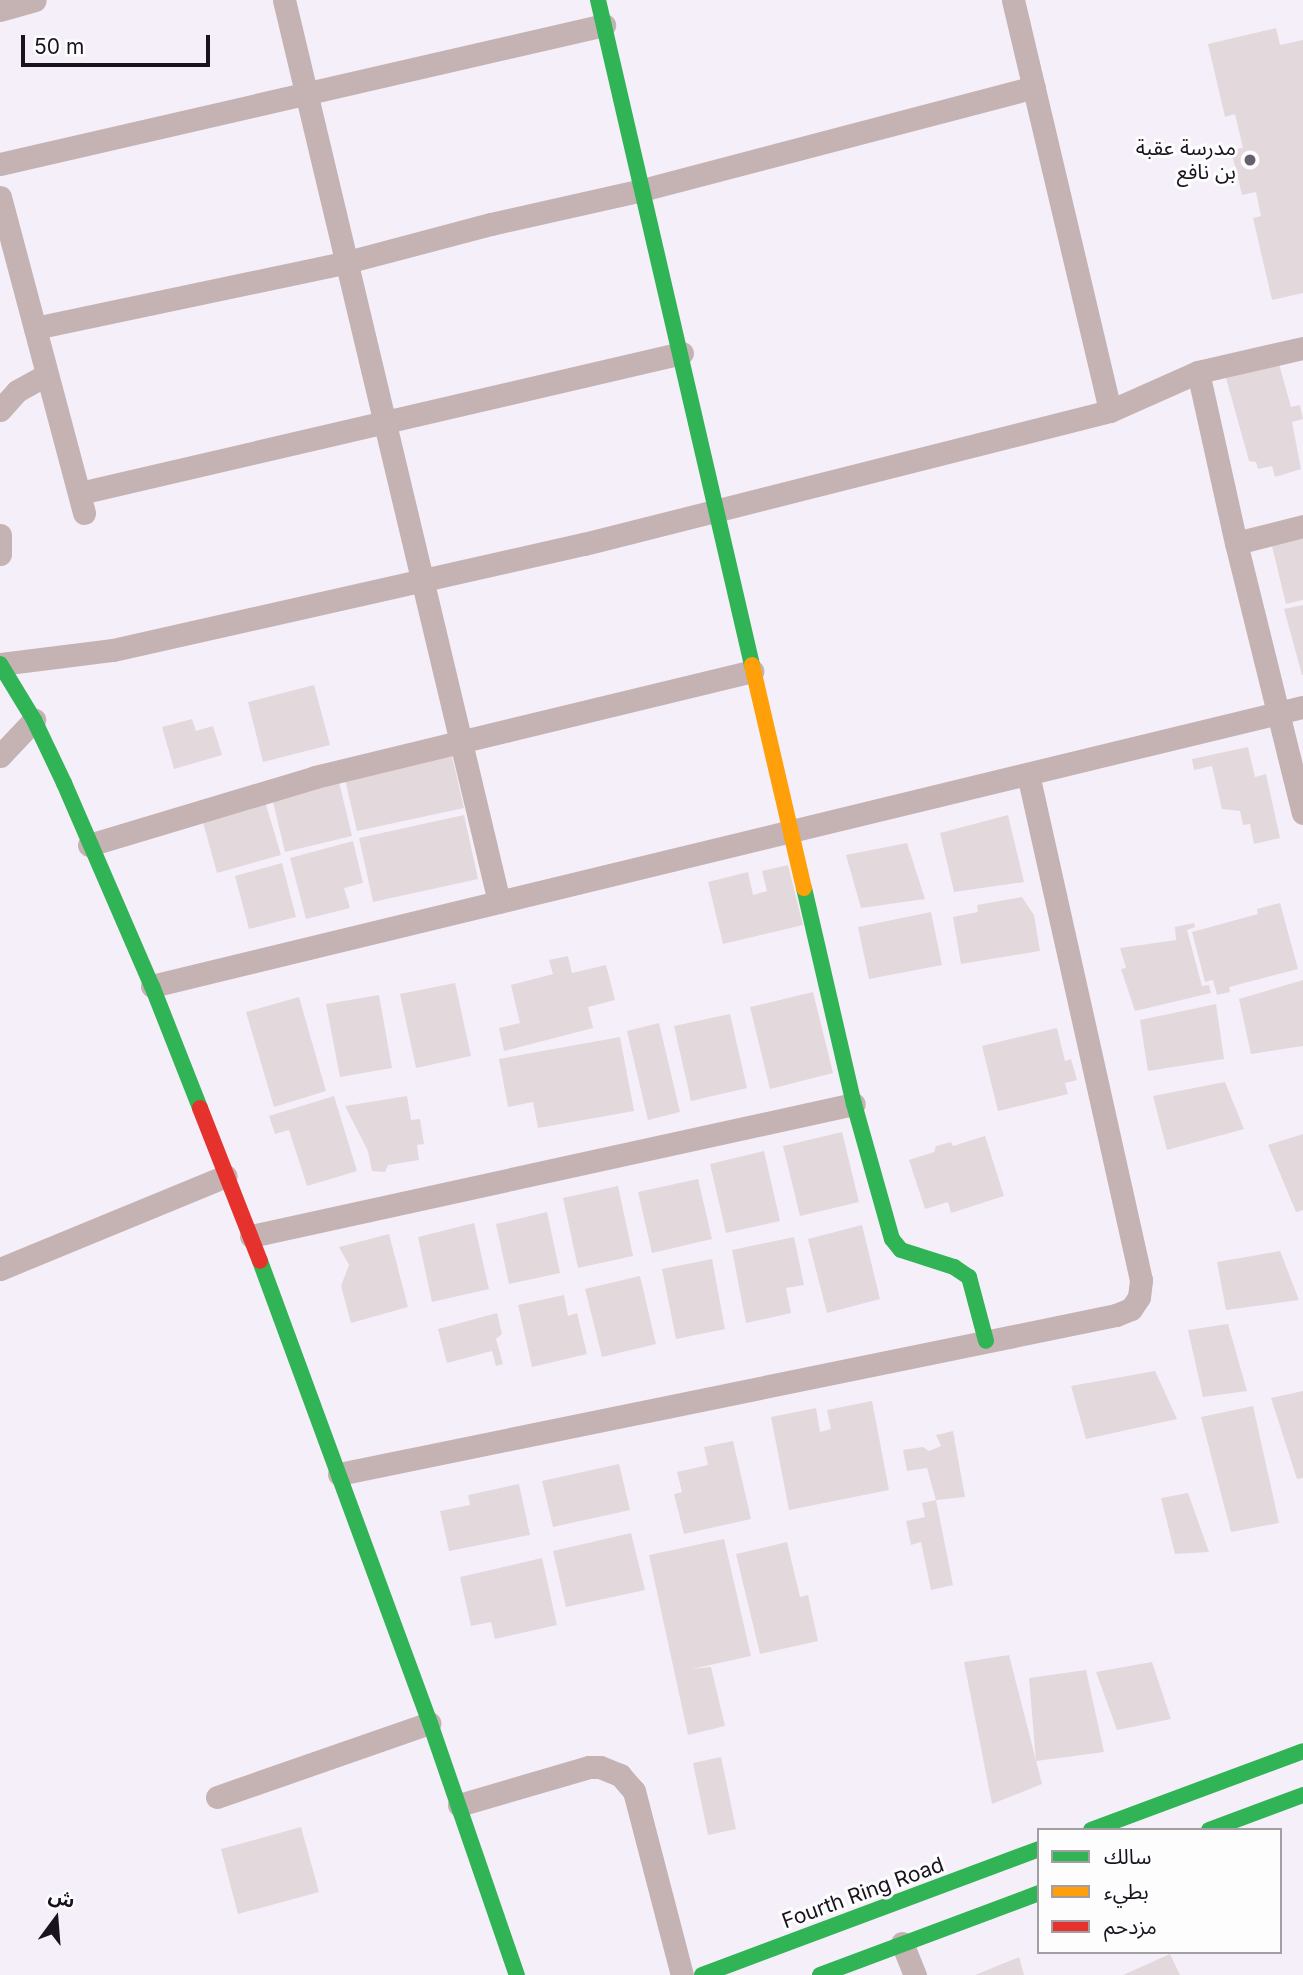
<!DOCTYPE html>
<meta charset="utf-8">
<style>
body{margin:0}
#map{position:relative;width:1303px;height:1975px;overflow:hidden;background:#f5effa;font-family:Inter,"Noto Sans Arabic",sans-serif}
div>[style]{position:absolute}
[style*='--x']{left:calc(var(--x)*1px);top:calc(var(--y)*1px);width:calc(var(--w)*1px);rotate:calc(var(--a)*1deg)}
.building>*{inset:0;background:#e3d9dc}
.street>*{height:23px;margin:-11.5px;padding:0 11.5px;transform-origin:11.5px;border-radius:11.5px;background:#c4b3b2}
.fast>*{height:16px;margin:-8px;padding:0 8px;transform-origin:8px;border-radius:8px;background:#30b455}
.slow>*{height:16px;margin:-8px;padding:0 8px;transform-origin:8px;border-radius:8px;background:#ff9f0a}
.jam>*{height:16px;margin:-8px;padding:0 8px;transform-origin:8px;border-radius:8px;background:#e5322d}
.dots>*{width:19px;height:19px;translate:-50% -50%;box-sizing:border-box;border:4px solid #fdfdfd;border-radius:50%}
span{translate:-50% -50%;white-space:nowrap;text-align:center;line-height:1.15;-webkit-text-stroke:6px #fdfdfd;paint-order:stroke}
.poi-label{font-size:21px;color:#19131e}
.right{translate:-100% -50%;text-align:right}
.street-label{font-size:21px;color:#19131e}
.legend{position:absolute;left:1037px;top:1828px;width:245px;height:126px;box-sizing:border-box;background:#fdfdfd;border:2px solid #a29fa4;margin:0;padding:9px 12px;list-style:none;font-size:21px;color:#19131e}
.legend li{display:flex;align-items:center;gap:14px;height:35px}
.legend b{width:35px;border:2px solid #a29fa4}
.north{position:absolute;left:21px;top:1884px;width:70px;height:70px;-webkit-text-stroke:5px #fdfdfd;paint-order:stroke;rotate:16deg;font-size:19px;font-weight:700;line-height:28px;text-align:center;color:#19131e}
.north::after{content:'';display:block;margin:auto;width:24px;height:32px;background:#19131e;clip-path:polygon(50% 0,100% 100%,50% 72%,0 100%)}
.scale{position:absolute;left:21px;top:35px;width:189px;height:32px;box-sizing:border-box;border:4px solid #19131e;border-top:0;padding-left:9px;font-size:21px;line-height:24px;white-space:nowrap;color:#19131e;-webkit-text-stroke:5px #fdfdfd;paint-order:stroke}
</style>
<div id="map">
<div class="building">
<div style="clip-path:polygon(1276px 28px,1280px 45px,1303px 40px,1303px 293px,1272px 300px,1253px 218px,1261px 216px,1256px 192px,1242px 195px,1231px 150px,1243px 148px,1235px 114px,1225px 117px,1208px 44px)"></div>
<div style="clip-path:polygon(1279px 364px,1291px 407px,1300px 405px,1303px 419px,1292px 422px,1301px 469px,1275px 477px,1272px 466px,1258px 469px,1256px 462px,1249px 461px,1226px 378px)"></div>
<div style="clip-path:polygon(1303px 533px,1303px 600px,1286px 604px,1271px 542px)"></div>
<div style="clip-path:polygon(1303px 605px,1303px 675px,1302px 675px,1284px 609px)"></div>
<div style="clip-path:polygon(314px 685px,330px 745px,263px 762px,248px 702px)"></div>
<div style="clip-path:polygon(192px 719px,196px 731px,213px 726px,222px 755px,174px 769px,162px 727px)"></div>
<div style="clip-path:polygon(1248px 747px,1255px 777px,1266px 774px,1280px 838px,1254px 844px,1250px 824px,1243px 825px,1240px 811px,1222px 809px,1212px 766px,1194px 770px,1192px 759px)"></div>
<div style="clip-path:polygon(451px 752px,464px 808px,357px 831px,344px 775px)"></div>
<div style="clip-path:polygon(339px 782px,352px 836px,285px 852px,272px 798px)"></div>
<div style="clip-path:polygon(264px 798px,281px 855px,217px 873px,201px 815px)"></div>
<div style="clip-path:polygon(464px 815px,478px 879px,373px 902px,359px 838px)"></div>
<div style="clip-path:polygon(1008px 815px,1024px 882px,954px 892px,940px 833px)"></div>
<div style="clip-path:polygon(353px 841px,363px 883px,344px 888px,350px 908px,306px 919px,290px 858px)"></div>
<div style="clip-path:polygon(907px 843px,925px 899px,861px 908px,846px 855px)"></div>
<div style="clip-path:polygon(282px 863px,296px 917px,249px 929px,235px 876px)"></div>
<div style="clip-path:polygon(788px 865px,803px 925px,723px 944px,708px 882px,748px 872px,753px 895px,767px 891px,762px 871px)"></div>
<div style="clip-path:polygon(1022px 897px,1034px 915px,1040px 951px,961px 964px,953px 917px,978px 912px,977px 905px)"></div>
<div style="clip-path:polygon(1280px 903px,1298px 969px,1229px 987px,1230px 992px,1217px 995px,1213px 980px,1205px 982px,1192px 932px,1258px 914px,1257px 909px)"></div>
<div style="clip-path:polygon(931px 912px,942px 965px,869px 979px,858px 927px)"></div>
<div style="clip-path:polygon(1194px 923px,1195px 927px,1187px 930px,1202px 986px,1209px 985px,1211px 993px,1135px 1011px,1121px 969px,1126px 968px,1120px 948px,1176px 940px,1175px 927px)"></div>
<div style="clip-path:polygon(568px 956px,572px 973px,606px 965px,615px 1000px,588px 1007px,593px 1028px,504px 1051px,499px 1028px,520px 1023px,511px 985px,553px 974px,549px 960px)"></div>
<div style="clip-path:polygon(1303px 980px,1303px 1046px,1251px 1054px,1239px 999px)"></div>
<div style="clip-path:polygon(455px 983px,471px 1056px,416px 1068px,400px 994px)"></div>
<div style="clip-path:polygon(813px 992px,833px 1073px,770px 1089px,750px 1007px)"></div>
<div style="clip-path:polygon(379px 995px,392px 1068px,340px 1077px,326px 1004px)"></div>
<div style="clip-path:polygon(299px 997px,326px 1091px,274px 1107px,246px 1012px)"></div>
<div style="clip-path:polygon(1216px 1004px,1224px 1059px,1148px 1071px,1140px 1020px)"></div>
<div style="clip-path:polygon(730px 1014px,747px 1088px,691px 1101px,674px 1026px)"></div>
<div style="clip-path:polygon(659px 1023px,680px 1112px,648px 1120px,627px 1031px)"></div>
<div style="clip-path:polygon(1057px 1028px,1065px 1061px,1071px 1059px,1077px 1080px,1065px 1083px,1068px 1094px,998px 1111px,982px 1046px)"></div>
<div style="clip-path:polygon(620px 1037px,634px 1111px,538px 1128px,533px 1102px,508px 1107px,499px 1059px)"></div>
<div style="clip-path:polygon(1225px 1082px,1244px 1129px,1167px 1150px,1153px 1096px)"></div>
<div style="clip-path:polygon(334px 1096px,357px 1171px,307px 1186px,289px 1130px,275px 1134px,269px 1116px)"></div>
<div style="clip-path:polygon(407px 1096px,411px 1120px,420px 1119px,424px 1144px,417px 1145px,419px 1160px,388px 1165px,385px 1172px,372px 1171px,368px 1151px,345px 1106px)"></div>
<div style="clip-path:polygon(842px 1132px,859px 1202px,800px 1216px,783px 1146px)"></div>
<div style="clip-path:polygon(1303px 1134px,1303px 1210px,1296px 1212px,1268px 1145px)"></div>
<div style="clip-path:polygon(985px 1136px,1004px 1196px,951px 1213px,948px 1202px,925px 1209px,909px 1160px,934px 1152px,936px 1146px,951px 1142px,953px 1146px)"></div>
<div style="clip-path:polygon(764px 1151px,780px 1221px,726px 1233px,710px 1164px)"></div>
<div style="clip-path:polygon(698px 1179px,712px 1239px,652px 1253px,638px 1192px)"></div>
<div style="clip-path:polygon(618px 1186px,633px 1256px,578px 1268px,563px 1198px)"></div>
<div style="clip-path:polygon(547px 1212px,560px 1273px,509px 1284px,496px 1224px)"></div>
<div style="clip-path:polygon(474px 1223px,489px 1289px,432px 1302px,418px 1237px)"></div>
<div style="clip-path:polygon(862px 1225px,880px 1299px,827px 1313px,808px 1239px)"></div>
<div style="clip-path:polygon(389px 1234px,408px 1307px,351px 1323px,341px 1286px,349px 1265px,339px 1247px)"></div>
<div style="clip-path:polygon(794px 1237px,804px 1285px,786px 1288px,791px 1313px,746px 1323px,732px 1250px)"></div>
<div style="clip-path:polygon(1280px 1251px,1299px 1300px,1226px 1310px,1217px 1262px)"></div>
<div style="clip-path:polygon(712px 1259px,725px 1329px,676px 1339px,662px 1269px)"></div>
<div style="clip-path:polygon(640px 1276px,656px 1344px,602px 1357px,585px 1289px)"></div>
<div style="clip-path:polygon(564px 1295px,568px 1316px,577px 1313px,587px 1354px,532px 1367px,518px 1305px)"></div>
<div style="clip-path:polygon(497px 1313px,502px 1334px,496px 1339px,503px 1364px,496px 1366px,492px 1351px,447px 1363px,438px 1329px)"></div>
<div style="clip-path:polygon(1228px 1324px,1247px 1391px,1203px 1397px,1188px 1330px)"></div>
<div style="clip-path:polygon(1155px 1371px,1177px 1419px,1086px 1439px,1071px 1386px)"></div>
<div style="clip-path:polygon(1303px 1391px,1303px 1478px,1297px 1479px,1271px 1398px)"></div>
<div style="clip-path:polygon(872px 1401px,889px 1490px,789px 1510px,771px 1417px,816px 1408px,820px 1432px,831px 1429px,827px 1410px)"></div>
<div style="clip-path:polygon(1253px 1406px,1279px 1523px,1231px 1532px,1201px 1417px)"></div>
<div style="clip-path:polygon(953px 1431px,965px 1497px,936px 1500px,927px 1468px,907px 1471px,903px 1450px,923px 1447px,929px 1451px,941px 1446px,936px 1435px)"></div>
<div style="clip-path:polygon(733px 1441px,751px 1519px,684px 1534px,674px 1494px,682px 1492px,677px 1472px,708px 1465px,704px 1447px)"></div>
<div style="clip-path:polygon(619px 1464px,630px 1510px,553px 1527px,542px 1481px)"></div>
<div style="clip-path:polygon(519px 1484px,530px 1535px,449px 1551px,440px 1511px,470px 1505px,468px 1495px)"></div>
<div style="clip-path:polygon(1188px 1493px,1209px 1552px,1175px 1554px,1161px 1498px)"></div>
<div style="clip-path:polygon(936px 1500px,953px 1585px,931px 1590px,921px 1542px,911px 1545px,906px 1521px,925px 1517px,922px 1503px)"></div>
<div style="clip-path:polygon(631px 1533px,645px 1590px,566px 1607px,553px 1551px)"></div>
<div style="clip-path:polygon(724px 1539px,751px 1656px,692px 1669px,711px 1667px,725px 1726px,688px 1735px,649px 1555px)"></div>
<div style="clip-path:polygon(787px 1542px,800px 1597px,808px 1595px,818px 1641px,760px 1654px,736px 1554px)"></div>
<div style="clip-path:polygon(542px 1558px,557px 1625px,495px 1639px,491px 1622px,471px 1626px,460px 1577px)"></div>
<div style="clip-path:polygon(1009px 1655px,1042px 1784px,992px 1804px,964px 1662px)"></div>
<div style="clip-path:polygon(1152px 1662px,1171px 1719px,1117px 1730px,1096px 1672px)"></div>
<div style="clip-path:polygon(1086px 1670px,1104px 1752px,1036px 1761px,1029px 1678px)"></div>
<div style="clip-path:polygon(721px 1757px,736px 1829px,708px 1835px,693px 1763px)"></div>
<div style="clip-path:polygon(301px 1827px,319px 1892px,238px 1914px,221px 1849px)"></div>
<div style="clip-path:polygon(1170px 1954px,1180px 1975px,1123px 1975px,1141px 1967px)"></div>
<div style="clip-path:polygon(1019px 1957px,1024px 1975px,975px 1975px)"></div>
</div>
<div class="street">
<div style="--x:284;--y:0;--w:927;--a:76.59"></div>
<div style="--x:1013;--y:0;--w:422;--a:76.7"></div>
<div style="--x:0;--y:10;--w:36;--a:-16"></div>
<div style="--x:0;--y:164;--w:620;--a:-12.96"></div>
<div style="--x:0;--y:197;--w:327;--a:75.1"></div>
<div style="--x:35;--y:328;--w:319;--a:-11.9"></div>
<div style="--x:347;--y:262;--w:149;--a:-14.8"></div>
<div style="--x:491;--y:224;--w:155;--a:-12.7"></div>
<div style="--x:642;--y:190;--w:405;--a:-14.7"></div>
<div style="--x:1198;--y:372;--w:175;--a:77.5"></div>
<div style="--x:1236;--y:543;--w:278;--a:76.1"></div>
<div style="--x:0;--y:410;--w:25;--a:-48"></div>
<div style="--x:17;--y:391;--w:33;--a:-29"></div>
<div style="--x:80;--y:493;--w:618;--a:-13.09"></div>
<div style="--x:0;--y:535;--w:19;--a:90"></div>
<div style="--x:1236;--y:543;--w:69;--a:-14.2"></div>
<div style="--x:0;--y:664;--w:114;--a:-7.1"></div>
<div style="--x:113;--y:650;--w:483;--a:-12.7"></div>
<div style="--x:584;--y:544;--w:543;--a:-14.19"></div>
<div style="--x:1110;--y:411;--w:96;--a:-23.9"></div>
<div style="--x:1198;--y:372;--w:108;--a:-12.9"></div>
<div style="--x:0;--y:756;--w:50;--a:-46.6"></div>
<div style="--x:89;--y:845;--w:236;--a:-16.7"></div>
<div style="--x:315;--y:777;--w:450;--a:-13.6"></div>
<div style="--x:152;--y:986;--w:1184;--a:-13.63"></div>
<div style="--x:251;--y:1236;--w:617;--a:-12.35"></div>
<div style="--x:0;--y:1269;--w:244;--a:-22.4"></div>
<div style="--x:339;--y:1474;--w:793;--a:-11.56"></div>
<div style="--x:1116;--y:1315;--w:16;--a:-22"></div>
<div style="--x:1131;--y:1309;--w:14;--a:-56"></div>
<div style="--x:1139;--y:1297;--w:17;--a:-83"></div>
<div style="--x:1141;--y:1280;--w:518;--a:-102.59"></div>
<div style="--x:217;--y:1797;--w:225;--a:-19.2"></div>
<div style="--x:459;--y:1805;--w:135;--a:-16.3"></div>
<div style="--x:589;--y:1767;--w:11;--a:0"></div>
<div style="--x:600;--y:1767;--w:22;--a:22"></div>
<div style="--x:620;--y:1775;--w:21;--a:49"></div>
<div style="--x:634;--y:1791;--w:190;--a:75.4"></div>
<div style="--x:902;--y:1943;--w:35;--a:68"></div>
</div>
<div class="fast">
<div style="--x:598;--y:0;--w:683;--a:76.96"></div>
<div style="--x:0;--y:664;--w:66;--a:58.7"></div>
<div style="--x:34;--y:720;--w:70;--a:64.5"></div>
<div style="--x:64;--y:783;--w:221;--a:66.6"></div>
<div style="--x:152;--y:986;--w:131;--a:68.5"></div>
<div style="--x:804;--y:888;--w:222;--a:77"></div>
<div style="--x:854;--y:1104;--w:140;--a:74.3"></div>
<div style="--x:892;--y:1239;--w:14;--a:51"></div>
<div style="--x:901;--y:1250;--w:56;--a:17.8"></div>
<div style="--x:954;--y:1267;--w:18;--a:34"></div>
<div style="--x:969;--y:1277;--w:66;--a:75.1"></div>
<div style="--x:260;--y:1261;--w:492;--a:69.8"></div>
<div style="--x:430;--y:1723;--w:267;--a:71"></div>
<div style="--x:1091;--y:1830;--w:226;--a:-20.4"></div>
<div style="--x:1209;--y:1830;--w:100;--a:-20.4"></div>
<div style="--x:702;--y:1975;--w:360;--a:-20.5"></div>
<div style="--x:820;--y:1975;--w:234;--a:-20.5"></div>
</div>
<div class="slow">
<div style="--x:752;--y:665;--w:229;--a:76.9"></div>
</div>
<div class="jam">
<div style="--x:200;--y:1108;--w:164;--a:68.6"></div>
</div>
<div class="dots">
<div style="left:1250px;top:160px;background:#66606b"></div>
</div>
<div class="poi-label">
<span class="right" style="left:1236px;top:160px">مدرسة عقبة<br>بن نافع</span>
</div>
<div class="street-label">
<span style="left:863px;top:1893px;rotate:-20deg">Fourth Ring Road</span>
</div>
<ul class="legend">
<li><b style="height:9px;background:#30b455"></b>سالك</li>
<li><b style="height:9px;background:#ff9f0a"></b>بطيء</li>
<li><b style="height:9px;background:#e5322d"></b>مزدحم</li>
</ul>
<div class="north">ش</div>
<div class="scale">50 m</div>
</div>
